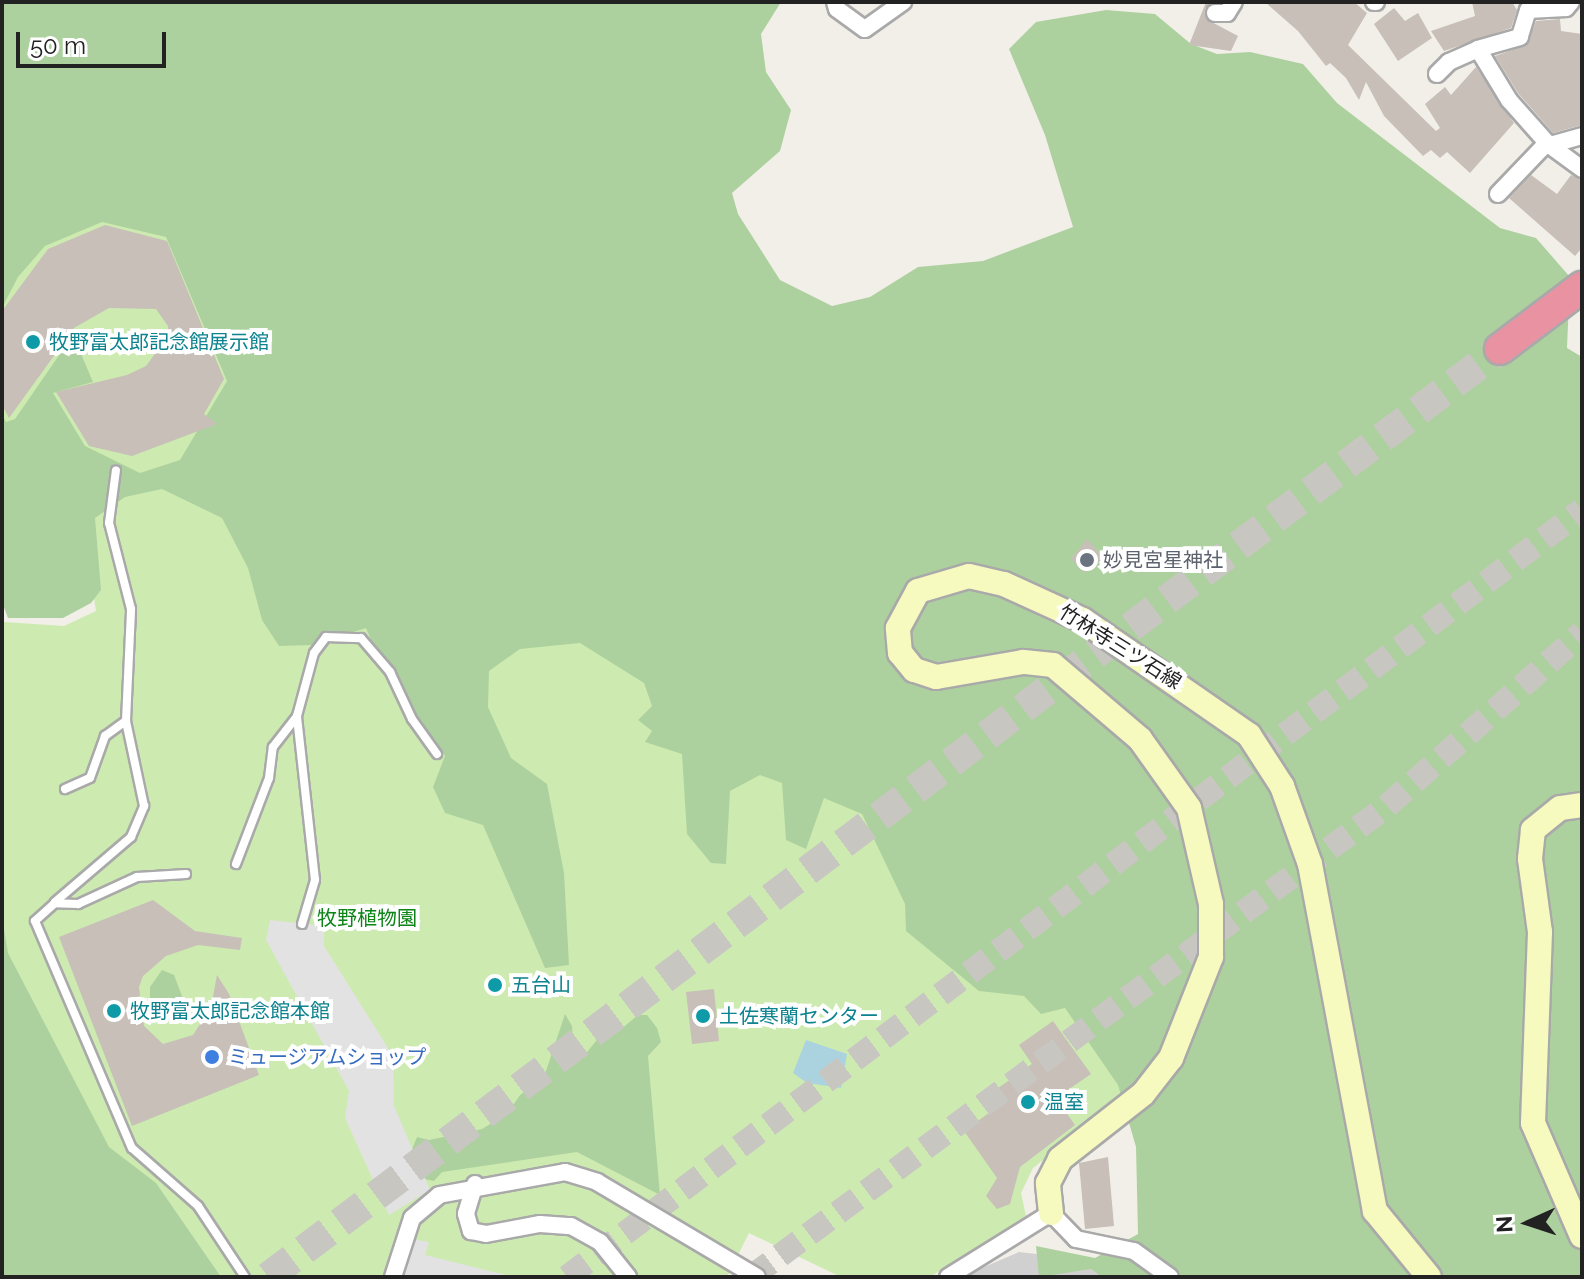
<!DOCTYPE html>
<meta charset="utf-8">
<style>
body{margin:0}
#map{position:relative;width:1584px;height:1279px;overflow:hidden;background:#f2efe9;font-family:Raleway,"Noto Sans JP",sans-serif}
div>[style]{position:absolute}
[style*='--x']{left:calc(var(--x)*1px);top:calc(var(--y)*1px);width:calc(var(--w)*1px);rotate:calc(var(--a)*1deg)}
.religious>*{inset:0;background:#d0d0d0}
.grass>*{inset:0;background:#cdebb0}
.forest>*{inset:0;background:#add19e}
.parking>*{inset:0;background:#e2e2e2}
.water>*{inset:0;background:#aad3df}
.building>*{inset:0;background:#c7bfb8}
.secondary-tunnel>*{height:24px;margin-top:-12px;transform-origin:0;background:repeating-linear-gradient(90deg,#c8c6c1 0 24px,transparent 0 36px)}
.highway-tunnel>*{height:30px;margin-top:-15px;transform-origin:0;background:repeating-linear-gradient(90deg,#c8c6c1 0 30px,transparent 0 45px)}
.roads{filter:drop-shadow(2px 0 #a9a9a9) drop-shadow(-2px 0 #a9a9a9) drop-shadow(0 2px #a9a9a9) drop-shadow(0 -2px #a9a9a9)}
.lane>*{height:8px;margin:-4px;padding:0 4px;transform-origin:4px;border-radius:4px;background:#fff}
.street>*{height:16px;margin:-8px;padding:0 8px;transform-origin:8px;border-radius:8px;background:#fff}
.secondary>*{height:24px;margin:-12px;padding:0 12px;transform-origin:12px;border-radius:12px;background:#f7fabf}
.highway>*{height:30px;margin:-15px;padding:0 15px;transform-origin:15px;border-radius:15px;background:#e892a2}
.dots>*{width:22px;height:22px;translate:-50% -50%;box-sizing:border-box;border:4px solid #fff;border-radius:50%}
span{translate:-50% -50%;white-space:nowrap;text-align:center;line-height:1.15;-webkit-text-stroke:8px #fff;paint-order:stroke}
.culture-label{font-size:20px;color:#0d838f}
.left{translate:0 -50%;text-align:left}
.worship-label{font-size:20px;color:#5b616d}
.street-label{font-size:20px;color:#222}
.park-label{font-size:20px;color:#0c8416}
.shop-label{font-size:20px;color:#366cbe}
.frame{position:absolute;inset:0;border:4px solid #222;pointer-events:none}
.north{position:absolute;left:1488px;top:1183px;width:80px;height:80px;-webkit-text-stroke:6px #fff;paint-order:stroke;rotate:267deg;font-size:22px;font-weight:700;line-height:32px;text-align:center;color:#222}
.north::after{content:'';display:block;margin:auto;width:28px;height:36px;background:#222;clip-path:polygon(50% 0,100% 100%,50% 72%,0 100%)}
.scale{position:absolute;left:16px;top:32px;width:150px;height:36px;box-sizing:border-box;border:4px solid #222;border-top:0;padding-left:10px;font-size:24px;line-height:28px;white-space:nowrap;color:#222;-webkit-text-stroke:6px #fff;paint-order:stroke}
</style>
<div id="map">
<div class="religious">
<div style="clip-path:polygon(1019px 1252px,1108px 1262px,1139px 1277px,961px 1277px)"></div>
</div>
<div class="grass">
<div style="clip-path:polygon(2px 173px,118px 186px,650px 592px,1149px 1076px,1033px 1168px,1021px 1193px,1026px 1216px,930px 1277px,841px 1277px,749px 1233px,727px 1277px,207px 1277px,126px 1190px,2px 976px,2px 610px,4px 622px,64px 626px,96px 611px,85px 543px,2px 540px)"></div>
</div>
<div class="forest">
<div style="clip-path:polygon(2px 2px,781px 2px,761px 34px,766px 72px,791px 110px,780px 151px,732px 193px,738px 214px,780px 280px,832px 306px,870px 297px,918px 267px,983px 261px,1073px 227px,1045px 135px,1009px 49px,1036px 22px,1106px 10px,1155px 14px,1191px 44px,1217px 54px,1250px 52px,1303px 64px,1337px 103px,1500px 228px,1536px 238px,1570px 277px,1567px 348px,1582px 357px,1582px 1277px,1102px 1277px,1091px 1269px,1039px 1277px,1036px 1246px,1095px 1258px,1138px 1234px,1136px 1147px,1118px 1085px,1065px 1008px,1041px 1014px,1024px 996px,979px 991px,906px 931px,905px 904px,862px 814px,824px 798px,806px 849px,786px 840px,782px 783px,760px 775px,730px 791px,726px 864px,711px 863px,687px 834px,682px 754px,645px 742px,652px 731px,638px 720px,652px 706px,644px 683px,580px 643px,520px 649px,489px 671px,488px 707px,511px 758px,547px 784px,564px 873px,569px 965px,545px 968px,483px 825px,445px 813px,433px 787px,445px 756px,390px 686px,366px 628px,314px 645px,279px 646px,262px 620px,248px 568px,222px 518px,162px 489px,125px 497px,95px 518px,101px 590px,91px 603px,63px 618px,8px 618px,2px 602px,2px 414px,6px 422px,15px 419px,73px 335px,93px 382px,53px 393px,85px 446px,140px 473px,180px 460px,227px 381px,166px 237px,102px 222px,45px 246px,18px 277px,2px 308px)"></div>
<div style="clip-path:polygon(2px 917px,8px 953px,109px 1147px,156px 1183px,221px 1277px,2px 1277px)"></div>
<div style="clip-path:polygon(162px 970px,174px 975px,182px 996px,172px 1023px,156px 1015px,150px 1001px,150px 987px)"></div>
<div style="clip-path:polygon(565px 1014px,572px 1026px,574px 1056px,583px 1057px,605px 1030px,620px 1030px,638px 1015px,647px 1015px,657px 1028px,661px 1042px,648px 1056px,660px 1195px,577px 1152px,442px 1172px,434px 1181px,419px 1178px,408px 1159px,417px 1137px,429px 1140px,482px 1129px,507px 1114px,520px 1095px,543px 1080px)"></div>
</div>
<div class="parking">
<div style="clip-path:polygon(270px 920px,324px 926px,324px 946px,393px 1056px,394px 1106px,430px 1190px,389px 1215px,345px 1118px,349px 1091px,266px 940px)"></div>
<div style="clip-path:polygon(411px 1239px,429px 1242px,425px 1255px,514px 1277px,402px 1277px)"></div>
</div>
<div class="water">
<div style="clip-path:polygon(806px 1040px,847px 1054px,841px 1088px,807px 1083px,793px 1073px)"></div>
</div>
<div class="building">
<div style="clip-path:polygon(1206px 2px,1215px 2px,1205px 8px,1206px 19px,1238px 36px,1231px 51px,1189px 45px)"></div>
<div style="clip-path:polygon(1265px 2px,1354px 2px,1367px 13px,1348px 45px,1436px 131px,1440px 128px,1425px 104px,1445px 87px,1451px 95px,1476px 67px,1514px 123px,1470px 173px,1447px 152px,1440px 158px,1431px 150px,1423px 156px,1384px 116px,1366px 82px,1359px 100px,1346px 78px,1330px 63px,1326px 66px,1298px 31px)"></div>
<div style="clip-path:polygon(1472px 2px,1512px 2px,1517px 10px,1511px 28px,1444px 51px,1431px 31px,1475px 16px)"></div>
<div style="clip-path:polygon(1394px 8px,1405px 21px,1418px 13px,1432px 38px,1398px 61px,1374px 24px)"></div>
<div style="clip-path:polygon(1560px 19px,1561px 31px,1582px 34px,1582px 125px,1553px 133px,1518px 93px,1495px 56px,1527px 45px,1536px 21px)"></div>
<div style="clip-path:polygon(1531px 175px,1557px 194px,1571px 175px,1582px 180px,1582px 248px,1575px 256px,1509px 198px)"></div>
<div style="clip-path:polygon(105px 225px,167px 241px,224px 379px,204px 414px,217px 424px,132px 456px,89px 446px,56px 392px,127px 375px,146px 366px,168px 336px,168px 326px,156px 309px,109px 308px,74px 328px,9px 418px,2px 405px,2px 311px,48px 249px)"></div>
<div style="clip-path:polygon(1087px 539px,1104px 558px,1084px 573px,1071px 559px)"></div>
<div style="clip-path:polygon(153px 900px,195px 931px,242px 938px,240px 950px,198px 945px,166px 956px,143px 976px,139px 987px,144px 1026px,163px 1044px,193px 1035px,211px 1007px,217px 975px,229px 994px,259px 1075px,132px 1126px,59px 937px)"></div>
<div style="clip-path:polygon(714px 989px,719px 1041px,692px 1044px,686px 992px)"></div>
<div style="clip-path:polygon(1053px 1021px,1091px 1074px,1056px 1098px,1075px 1125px,1020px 1167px,1010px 1204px,997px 1209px,986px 1196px,997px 1178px,964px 1131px,1000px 1105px,991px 1093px,1032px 1064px,1019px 1045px)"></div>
<div style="clip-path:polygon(1108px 1157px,1114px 1226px,1085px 1229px,1079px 1163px)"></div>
</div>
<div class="secondary-tunnel">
<div style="--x:567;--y:1277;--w:1272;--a:-37.08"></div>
<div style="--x:751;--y:1277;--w:791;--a:-36.52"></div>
<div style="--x:1387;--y:806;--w:261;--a:-41.6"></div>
</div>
<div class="highway-tunnel">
<div style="--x:268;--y:1277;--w:1542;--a:-36.99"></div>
</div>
<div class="roads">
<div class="lane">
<div style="--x:65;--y:789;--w:27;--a:-24"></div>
<div style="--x:90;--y:778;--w:45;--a:-70.3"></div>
<div style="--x:105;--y:736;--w:26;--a:-36"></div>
<div style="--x:236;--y:864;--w:92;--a:-69"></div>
<div style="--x:269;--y:778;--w:31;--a:-83"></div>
<div style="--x:273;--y:747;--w:39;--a:-52"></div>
<div style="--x:186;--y:874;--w:49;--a:176.5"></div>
<div style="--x:137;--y:877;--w:65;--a:155.4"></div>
<div style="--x:78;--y:904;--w:23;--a:-178"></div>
<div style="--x:55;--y:903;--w:27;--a:138"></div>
<div style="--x:35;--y:921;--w:247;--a:66.9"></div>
<div style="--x:132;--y:1148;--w:88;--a:41.3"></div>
<div style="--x:198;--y:1206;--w:85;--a:56.5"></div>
<div style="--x:55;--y:902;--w:100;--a:-40.5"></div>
<div style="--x:131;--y:837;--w:34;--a:-67"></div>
<div style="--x:144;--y:806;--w:87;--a:-102"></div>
<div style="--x:126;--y:721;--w:112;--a:-87.4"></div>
<div style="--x:131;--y:609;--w:89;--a:-104.3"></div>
<div style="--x:109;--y:523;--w:53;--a:-82.5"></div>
<div style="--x:302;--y:924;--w:46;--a:-73.5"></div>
<div style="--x:315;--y:880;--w:165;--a:-96.3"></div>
<div style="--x:297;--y:716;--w:65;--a:-74.9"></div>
<div style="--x:314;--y:653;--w:20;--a:-53"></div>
<div style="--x:326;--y:637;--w:35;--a:2"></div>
<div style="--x:361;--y:638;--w:45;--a:49.5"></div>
<div style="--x:390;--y:672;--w:52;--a:64.9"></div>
<div style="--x:412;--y:719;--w:43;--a:54.5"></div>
</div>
<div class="street">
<div style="--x:835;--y:2;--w:7;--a:74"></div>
<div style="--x:837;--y:9;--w:34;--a:36"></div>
<div style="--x:865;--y:29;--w:47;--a:-35.4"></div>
<div style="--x:1374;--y:2;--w:2;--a:0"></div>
<div style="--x:1571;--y:2;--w:8;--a:130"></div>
<div style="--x:1566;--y:8;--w:38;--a:177"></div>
<div style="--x:1528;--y:10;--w:28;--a:107"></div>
<div style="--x:1520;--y:37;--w:44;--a:164.1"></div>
<div style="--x:1478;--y:49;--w:60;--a:58.7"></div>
<div style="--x:1509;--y:100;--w:59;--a:48.4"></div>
<div style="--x:1548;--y:144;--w:42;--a:36.3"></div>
<div style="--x:1215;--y:13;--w:12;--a:0"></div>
<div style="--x:1227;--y:13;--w:13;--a:-58"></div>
<div style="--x:1437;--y:74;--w:17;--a:-45"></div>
<div style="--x:1449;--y:62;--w:32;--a:-24"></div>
<div style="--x:1498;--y:194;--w:65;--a:-46.2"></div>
<div style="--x:1543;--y:147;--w:41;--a:-15.8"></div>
<div style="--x:475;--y:1184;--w:31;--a:107"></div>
<div style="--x:466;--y:1214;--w:18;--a:74"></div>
<div style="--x:471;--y:1231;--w:15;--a:11"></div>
<div style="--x:486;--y:1234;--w:55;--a:-10.5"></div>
<div style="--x:540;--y:1224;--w:31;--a:4"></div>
<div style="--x:571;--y:1226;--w:33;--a:29"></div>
<div style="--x:600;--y:1242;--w:45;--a:51.3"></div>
<div style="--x:393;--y:1277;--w:62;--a:-72.1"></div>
<div style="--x:412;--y:1218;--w:35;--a:-40"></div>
<div style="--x:439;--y:1195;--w:128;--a:-10.3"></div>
<div style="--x:565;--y:1172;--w:34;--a:17"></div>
<div style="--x:597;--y:1182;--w:186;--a:30.7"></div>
<div style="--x:948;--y:1277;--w:121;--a:-31.9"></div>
<div style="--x:1051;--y:1213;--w:36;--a:46"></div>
<div style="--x:1076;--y:1239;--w:59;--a:11.7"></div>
<div style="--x:1134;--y:1251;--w:44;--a:35.8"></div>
</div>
<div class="secondary">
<div style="--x:1582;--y:805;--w:22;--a:172"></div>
<div style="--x:1560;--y:808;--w:35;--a:141"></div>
<div style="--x:1533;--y:830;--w:29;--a:96"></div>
<div style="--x:1530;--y:859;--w:74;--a:82.2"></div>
<div style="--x:1540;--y:932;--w:191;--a:92.1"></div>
<div style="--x:1533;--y:1123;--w:123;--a:66.6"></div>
<div style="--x:1051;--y:1213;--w:30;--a:-96"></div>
<div style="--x:1048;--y:1183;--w:27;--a:-63"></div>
<div style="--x:1060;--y:1159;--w:105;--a:-38.1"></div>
<div style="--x:1143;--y:1094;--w:46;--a:-52.1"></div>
<div style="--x:1171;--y:1058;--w:109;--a:-68.4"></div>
<div style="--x:1211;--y:957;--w:53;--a:-90"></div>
<div style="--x:1211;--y:904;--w:98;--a:-102.9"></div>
<div style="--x:1189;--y:808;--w:85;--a:-125.4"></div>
<div style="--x:1140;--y:739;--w:114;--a:-139.6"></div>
<div style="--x:1053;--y:665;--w:30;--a:-174"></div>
<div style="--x:1023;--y:662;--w:88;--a:170.2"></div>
<div style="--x:936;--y:677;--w:23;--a:-162"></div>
<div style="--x:914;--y:670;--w:22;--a:-129"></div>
<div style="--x:900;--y:653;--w:25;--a:-95"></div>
<div style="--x:898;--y:628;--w:42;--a:-61.6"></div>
<div style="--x:918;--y:591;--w:53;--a:-16.4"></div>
<div style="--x:969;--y:576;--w:36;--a:13"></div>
<div style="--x:1004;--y:584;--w:87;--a:24.5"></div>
<div style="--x:1083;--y:620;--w:202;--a:34.7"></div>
<div style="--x:1249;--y:735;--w:61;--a:57.1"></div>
<div style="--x:1282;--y:786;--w:83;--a:70.3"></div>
<div style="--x:1310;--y:864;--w:353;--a:79.4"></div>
<div style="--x:1375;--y:1211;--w:85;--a:50.7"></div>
</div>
<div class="highway">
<div style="--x:1500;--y:349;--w:103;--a:-37.1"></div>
</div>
</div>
<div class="dots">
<div style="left:33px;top:342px;background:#0f9aa8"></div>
<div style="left:1087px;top:560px;background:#6b7280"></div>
<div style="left:495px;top:985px;background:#0f9aa8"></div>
<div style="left:114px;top:1011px;background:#0f9aa8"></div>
<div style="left:703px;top:1016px;background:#0f9aa8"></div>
<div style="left:212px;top:1057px;background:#3f7fe0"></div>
<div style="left:1028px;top:1102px;background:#0f9aa8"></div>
</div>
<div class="culture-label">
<span class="left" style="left:49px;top:342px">牧野富太郎記念館展示館</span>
<span class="left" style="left:511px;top:985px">五台山</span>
<span class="left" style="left:130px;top:1011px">牧野富太郎記念館本館</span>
<span class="left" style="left:719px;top:1016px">土佐寒蘭センター</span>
<span class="left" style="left:1044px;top:1102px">温室</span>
</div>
<div class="worship-label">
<span class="left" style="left:1103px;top:560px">妙見宮星神社</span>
</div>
<div class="street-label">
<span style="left:1120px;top:647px;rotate:32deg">竹林寺三ツ石線</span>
</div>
<div class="park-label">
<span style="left:367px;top:918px">牧野植物園</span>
</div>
<div class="shop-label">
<span class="left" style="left:228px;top:1057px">ミュージアムショップ</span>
</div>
<div class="frame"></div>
<div class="north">N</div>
<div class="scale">50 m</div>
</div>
